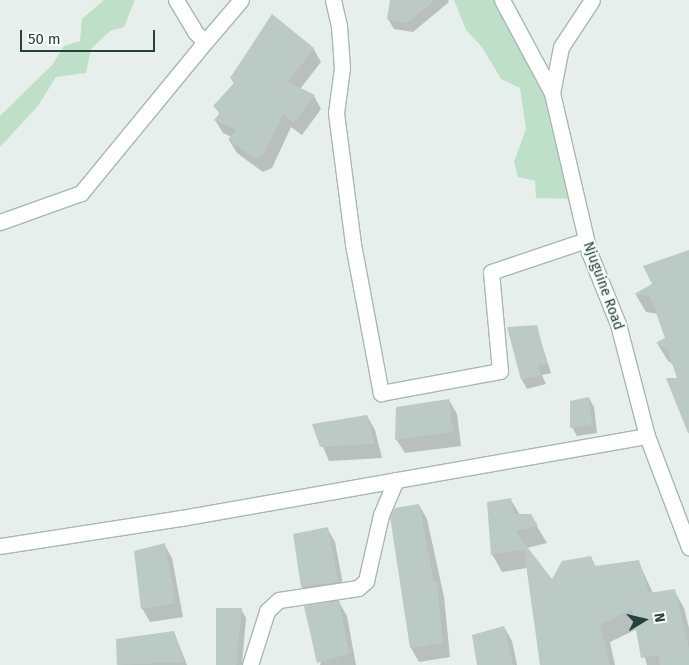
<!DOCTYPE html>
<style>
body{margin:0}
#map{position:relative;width:689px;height:665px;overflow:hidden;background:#e6efeb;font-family:"Fira Sans",sans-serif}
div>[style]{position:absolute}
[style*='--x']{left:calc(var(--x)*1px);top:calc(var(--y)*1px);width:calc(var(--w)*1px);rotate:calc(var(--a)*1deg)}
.green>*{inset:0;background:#bfe0c8}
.shadow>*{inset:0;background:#0003}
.building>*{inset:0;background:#bbcac4}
.roads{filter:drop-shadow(1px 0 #a8b8b2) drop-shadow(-1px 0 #a8b8b2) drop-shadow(0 1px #a8b8b2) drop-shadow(0 -1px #a8b8b2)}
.street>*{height:15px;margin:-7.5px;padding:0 7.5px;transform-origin:7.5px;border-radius:7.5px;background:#fff}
span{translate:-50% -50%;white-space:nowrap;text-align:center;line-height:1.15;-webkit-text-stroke:4px #f7fbf9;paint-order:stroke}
.street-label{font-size:14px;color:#24423a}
.north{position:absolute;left:619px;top:595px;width:50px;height:50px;-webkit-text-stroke:4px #f7fbf9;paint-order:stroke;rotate:81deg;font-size:14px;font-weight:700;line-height:20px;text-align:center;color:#24423a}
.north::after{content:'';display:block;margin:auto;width:18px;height:22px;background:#24423a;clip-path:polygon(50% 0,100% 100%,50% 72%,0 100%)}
.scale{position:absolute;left:20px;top:30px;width:135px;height:22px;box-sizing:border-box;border:2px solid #24423a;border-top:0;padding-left:6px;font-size:15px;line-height:18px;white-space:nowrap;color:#24423a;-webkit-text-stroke:4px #f7fbf9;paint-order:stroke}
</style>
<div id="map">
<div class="green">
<div style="clip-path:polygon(104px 0,135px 0,124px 27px,110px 31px,91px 49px,86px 73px,56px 77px,38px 106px,0 147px,0 116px,52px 65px,64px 46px,80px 41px,82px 19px)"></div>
<div style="clip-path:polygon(454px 0,502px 0,552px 93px,576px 199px,536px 198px,535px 181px,518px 177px,514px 162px,526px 129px,520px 88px,501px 79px,482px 47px,466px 30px)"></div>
</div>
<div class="shadow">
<div style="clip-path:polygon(395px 0,448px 0,449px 2px,413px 32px,394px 29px,388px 19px)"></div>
<div style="clip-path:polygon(313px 48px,321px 62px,300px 89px,314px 96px,321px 109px,302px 135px,291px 127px,272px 168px,263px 172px,237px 153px,229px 140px,232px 137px,223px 133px,215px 120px,220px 115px,215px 106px,234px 84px,231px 78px)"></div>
<div style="clip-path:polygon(689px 251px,689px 425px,674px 365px,668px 361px,657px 343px,666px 338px,658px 314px,646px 312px,636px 295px,654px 284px)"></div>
<div style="clip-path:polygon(536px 326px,551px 373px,542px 375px,546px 384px,527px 389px,522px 380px)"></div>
<div style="clip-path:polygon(589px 398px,594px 407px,597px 433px,577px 436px,572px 427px)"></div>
<div style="clip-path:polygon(449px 400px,457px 414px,461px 446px,405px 453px,396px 439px)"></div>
<div style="clip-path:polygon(367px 416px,375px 430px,382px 458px,329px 461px,314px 425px)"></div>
<div style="clip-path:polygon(511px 500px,520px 515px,530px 515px,547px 543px,527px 548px,552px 581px,591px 557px,596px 567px,638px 561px,653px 593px,674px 590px,684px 608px,689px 628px,689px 665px,647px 665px,637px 629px,610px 642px,615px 665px,541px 665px,527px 568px,502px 572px,492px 554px)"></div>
<div style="clip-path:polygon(419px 505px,427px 519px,444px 597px,450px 657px,419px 662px,411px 648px)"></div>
<div style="clip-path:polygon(327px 528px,335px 542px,345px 595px,310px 601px,302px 587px)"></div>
<div style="clip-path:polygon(164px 544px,172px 558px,183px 617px,150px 622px,142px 608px)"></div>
<div style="clip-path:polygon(339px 602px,347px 616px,356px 665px,320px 665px)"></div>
<div style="clip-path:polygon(241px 609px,246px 618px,242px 665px,218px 665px)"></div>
<div style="clip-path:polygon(504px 627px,512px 641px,517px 665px,478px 665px)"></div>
<div style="clip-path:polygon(174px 632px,187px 665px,119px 665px,118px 640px)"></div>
</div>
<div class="building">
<div style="clip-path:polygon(390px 0,435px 0,407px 23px,387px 19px)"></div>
<div style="clip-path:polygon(272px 14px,314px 48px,288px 82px,315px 95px,294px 123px,283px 114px,264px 154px,255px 159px,228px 139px,237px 130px,214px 120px,220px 113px,213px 106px,235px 82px,230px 78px)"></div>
<div style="clip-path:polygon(689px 250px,689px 433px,688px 433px,666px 378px,677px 378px,667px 349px,656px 343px,665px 338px,650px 296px,634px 294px,652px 284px,643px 266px)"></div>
<div style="clip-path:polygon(537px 325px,547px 364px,538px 365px,541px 375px,521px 380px,507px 327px)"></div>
<div style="clip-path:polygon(589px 397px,592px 424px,570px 428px,570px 401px)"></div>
<div style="clip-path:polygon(449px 399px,453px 432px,395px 440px,396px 407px)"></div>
<div style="clip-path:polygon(367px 415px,375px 444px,320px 447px,312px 424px)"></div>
<div style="clip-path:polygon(511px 498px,514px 514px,531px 514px,538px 526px,515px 531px,552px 579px,562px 561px,591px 556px,595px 566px,639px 560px,649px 593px,675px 589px,689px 649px,689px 665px,660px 665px,658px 655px,641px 658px,632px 609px,601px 625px,610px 665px,540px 665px,524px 550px,491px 555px,487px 502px)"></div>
<div style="clip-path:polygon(419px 504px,434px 582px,437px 581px,443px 643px,410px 648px,390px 517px,395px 508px)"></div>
<div style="clip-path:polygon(328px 527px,338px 582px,301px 587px,293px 534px)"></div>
<div style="clip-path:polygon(165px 543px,175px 603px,141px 609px,134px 551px)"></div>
<div style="clip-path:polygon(339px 600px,349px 654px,317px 663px,304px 606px)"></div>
<div style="clip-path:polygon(216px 608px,242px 608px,236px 665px,216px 665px)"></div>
<div style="clip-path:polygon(504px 626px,513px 665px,477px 665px,472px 635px)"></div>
<div style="clip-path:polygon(174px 631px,184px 662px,117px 665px,116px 639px)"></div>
</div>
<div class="roads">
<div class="street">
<div style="--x:176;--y:0;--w:37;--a:59"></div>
<div style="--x:195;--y:32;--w:14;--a:45"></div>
<div style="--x:205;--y:42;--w:55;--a:-49.4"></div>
<div style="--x:333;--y:0;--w:27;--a:77"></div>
<div style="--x:339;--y:26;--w:42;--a:85.9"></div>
<div style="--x:342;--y:68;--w:45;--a:97.6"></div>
<div style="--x:336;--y:113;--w:132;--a:82.6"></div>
<div style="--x:353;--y:244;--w:152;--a:79.4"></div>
<div style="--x:381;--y:393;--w:121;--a:-10.5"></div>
<div style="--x:500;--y:371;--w:99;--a:-95.2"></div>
<div style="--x:491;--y:272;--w:100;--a:-18.6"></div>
<div style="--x:502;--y:0;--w:106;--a:61.7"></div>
<div style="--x:552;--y:93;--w:163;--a:76.9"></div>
<div style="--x:589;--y:252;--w:78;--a:68.1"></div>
<div style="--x:618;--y:324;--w:116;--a:75.5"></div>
<div style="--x:647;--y:436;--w:119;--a:69.3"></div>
<div style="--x:552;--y:93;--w:47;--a:-78.9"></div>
<div style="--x:561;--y:47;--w:56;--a:-56.6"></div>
<div style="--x:0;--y:222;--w:86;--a:-19.7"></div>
<div style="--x:81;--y:193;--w:195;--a:-50.6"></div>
<div style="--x:0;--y:546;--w:183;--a:-8.8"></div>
<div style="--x:181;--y:518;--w:473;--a:-10"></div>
<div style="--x:250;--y:665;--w:57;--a:-72.5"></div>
<div style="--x:267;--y:611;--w:16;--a:-43"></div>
<div style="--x:279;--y:600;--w:80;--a:-8.6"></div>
<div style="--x:358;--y:588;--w:11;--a:-41"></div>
<div style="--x:366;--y:581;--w:68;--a:-77.2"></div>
<div style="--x:381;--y:515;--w:38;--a:-67"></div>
</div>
</div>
<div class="street-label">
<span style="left:603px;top:286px;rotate:70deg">Njuguine Road</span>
</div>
<div class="north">N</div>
<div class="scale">50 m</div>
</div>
